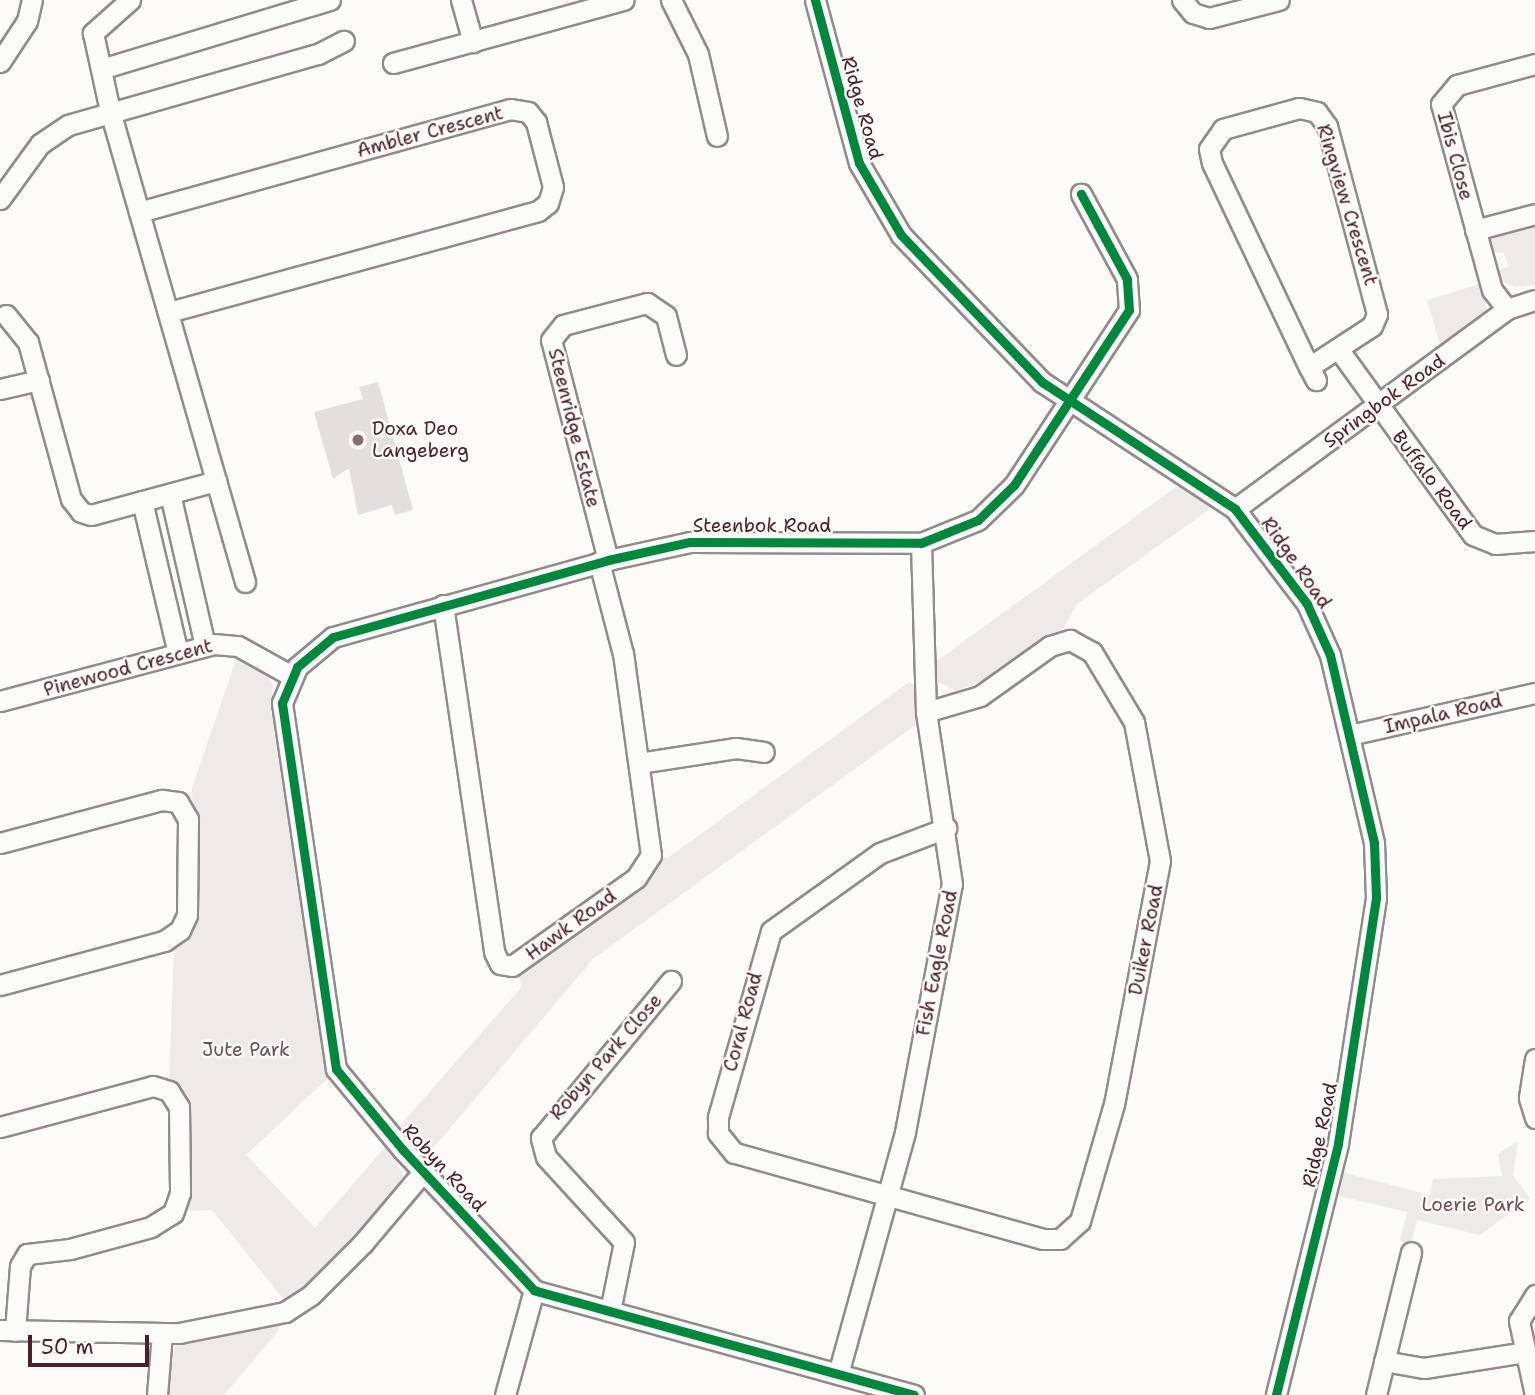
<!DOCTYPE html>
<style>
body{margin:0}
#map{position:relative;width:1535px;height:1395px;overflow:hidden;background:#fcfbf8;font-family:"Shantell Sans",sans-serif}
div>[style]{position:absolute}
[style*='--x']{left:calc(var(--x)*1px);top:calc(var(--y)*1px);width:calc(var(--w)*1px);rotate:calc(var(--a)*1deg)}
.green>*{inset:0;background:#eeeae8}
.building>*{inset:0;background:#e2dfde}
.roads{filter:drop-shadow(2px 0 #928a8b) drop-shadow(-2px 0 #928a8b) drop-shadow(0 2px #928a8b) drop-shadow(0 -2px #928a8b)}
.minor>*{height:19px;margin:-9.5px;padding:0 9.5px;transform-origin:9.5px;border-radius:9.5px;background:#fbfbf9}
.cycleway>*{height:9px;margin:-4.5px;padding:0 4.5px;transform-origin:4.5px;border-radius:4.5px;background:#00873e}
.dots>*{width:19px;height:19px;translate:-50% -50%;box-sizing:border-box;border:4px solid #fdfcf7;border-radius:50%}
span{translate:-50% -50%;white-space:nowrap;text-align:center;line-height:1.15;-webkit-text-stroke:5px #fdfcf7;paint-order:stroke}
.street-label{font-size:19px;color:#4a1f2b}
.poi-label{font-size:19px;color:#4a1f2b}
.left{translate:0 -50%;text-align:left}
.park-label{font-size:19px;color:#704e57}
.scale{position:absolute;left:28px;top:1335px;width:121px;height:32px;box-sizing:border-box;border:4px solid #4a1f2b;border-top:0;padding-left:9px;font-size:21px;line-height:24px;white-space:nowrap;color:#4a1f2b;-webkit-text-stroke:5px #fdfcf7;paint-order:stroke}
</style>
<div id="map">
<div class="green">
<div style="clip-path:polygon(1535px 221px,1535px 285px,1515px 287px,1497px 279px,1495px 272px,1509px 266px,1503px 252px,1490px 253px,1492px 237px)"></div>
<div style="clip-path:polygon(1483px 283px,1486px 312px,1441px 348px,1427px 300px)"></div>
<div style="clip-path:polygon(1183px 482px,1214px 506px,1077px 604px,1063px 629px,989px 678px,956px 691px,938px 682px,934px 663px)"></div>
<div style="clip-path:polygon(237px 657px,267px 674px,273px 684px,271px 712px,328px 1078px,246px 1155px,315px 1228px,386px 1146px,404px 1176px,354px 1241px,286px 1302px,212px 1210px,184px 1211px,169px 1083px,174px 947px,194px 920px,192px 788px)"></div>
<div style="clip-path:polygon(909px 682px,916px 686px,918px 723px,593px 959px,424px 1159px,396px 1130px,521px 988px,520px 976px,637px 888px,658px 858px,669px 857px)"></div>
<div style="clip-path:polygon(1518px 1141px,1513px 1175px,1530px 1198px,1480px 1235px,1417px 1220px,1411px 1244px,1400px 1241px,1407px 1212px,1335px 1195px,1341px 1172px,1430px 1195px,1433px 1179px,1502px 1176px,1498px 1154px)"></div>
<div style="clip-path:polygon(278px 1323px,279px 1330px,224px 1395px,167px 1395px,175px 1346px)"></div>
</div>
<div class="building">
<div style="clip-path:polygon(378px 382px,413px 510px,395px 515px,392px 505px,358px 515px,349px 468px,333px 479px,314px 412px,363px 399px,359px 387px)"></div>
</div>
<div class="roads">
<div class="minor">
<div style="--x:130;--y:0;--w:50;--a:138.3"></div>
<div style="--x:93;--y:33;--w:80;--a:77.7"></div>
<div style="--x:110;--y:111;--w:490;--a:74"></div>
<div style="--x:461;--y:0;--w:44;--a:74.1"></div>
<div style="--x:671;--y:0;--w:60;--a:63.4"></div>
<div style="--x:698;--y:54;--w:84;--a:77"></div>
<div style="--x:815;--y:0;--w:169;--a:74.9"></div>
<div style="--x:859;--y:163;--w:83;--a:59.7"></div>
<div style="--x:901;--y:235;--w:204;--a:46.2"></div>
<div style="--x:1042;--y:382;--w:231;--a:33.3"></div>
<div style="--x:1235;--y:509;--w:119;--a:52.8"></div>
<div style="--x:1307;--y:604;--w:56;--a:65.7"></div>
<div style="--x:1330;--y:655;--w:193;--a:76.8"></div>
<div style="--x:1374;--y:843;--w:55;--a:87.9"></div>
<div style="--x:1376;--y:898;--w:249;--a:98.8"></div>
<div style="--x:1338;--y:1144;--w:259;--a:103.9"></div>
<div style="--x:1182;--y:0;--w:17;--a:50"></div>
<div style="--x:1193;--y:13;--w:17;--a:17"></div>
<div style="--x:1209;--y:18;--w:72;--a:-14.4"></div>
<div style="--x:0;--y:62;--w:49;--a:-56.6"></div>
<div style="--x:27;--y:21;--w:22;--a:-77"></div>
<div style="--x:393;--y:63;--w:239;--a:-15.3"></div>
<div style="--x:101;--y:69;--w:239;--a:-16.8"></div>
<div style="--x:0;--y:199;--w:68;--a:-54"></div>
<div style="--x:40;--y:144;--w:34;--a:-34"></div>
<div style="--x:68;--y:125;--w:260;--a:-15.9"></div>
<div style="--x:318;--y:54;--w:29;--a:-27"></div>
<div style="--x:139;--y:212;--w:385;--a:-15.5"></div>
<div style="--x:510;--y:109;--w:18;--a:9"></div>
<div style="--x:528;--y:112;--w:13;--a:51"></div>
<div style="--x:536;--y:122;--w:67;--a:75.3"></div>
<div style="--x:553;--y:187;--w:17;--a:107"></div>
<div style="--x:548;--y:203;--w:13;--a:141"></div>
<div style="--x:538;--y:211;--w:384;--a:164.7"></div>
<div style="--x:1475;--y:230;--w:62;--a:-14.9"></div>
<div style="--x:1507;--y:309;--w:24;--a:-128"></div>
<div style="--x:1492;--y:290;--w:193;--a:-105.3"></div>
<div style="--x:1441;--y:104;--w:25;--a:-50"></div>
<div style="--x:1457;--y:85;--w:81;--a:-15.1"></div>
<div style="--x:6;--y:315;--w:35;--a:51"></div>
<div style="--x:28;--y:342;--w:163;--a:74.7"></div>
<div style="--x:71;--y:499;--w:16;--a:52"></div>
<div style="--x:81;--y:512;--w:10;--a:17"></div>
<div style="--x:91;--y:515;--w:130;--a:-15.2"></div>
<div style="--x:1339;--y:350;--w:228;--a:54.1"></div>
<div style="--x:1473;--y:535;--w:24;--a:22"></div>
<div style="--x:1495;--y:544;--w:40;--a:-4.3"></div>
<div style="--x:1309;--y:367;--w:75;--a:-33.1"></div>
<div style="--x:1372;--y:326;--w:13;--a:-67"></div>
<div style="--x:1377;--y:314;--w:195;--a:-104.9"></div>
<div style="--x:1327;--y:126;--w:17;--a:-126"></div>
<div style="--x:1317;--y:112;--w:18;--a:-167"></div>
<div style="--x:1299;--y:108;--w:79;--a:164.6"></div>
<div style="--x:1223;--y:129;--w:24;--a:125"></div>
<div style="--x:1209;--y:149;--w:14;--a:78"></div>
<div style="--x:1212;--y:163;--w:226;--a:64.6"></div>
<div style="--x:1309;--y:367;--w:15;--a:62"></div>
<div style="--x:0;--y:389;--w:40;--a:-13"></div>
<div style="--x:170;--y:494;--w:156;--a:77"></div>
<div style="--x:142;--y:501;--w:156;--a:76.7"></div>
<div style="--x:1235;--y:509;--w:338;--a:-36.3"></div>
<div style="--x:1507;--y:309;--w:29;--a:-18"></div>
<div style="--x:608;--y:560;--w:227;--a:-104.5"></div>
<div style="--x:551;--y:340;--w:19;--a:-51"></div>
<div style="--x:563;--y:325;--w:87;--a:-14.7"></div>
<div style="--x:647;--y:303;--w:23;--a:34"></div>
<div style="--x:666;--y:316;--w:40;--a:75.6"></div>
<div style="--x:443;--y:605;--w:351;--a:81.6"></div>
<div style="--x:494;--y:952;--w:13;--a:63"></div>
<div style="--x:500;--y:964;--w:12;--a:9"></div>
<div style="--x:512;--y:966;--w:152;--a:-35.4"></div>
<div style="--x:636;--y:878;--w:27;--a:-57"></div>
<div style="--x:651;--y:855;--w:203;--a:-97.9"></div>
<div style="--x:623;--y:654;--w:95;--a:-104.6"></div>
<div style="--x:0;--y:701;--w:221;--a:-14.9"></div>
<div style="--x:214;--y:644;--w:24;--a:5"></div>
<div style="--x:238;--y:646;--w:62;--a:29.1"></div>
<div style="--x:926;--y:712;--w:56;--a:-16.5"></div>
<div style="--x:980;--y:696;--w:86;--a:-35.5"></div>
<div style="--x:1050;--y:646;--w:21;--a:-17"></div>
<div style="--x:1070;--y:640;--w:25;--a:29"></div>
<div style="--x:1092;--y:652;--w:82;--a:59"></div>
<div style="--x:1134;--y:722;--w:141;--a:79.4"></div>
<div style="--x:1160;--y:861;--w:247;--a:100.7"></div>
<div style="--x:1114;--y:1104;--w:122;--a:106.2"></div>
<div style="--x:1080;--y:1221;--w:27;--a:138"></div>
<div style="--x:1060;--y:1239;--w:17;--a:180"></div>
<div style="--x:1043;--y:1239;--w:321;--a:-164.4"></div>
<div style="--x:734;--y:1153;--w:26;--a:-129"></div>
<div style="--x:718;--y:1133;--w:16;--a:-90"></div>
<div style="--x:718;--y:1117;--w:193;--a:-74.1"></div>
<div style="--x:771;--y:931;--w:134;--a:-35.6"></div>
<div style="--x:880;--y:853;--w:71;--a:-20.7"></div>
<div style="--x:1350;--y:735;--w:190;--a:-12.8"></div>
<div style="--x:639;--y:763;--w:98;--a:-8.8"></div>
<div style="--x:736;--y:748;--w:28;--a:8"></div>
<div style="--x:0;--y:843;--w:168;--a:-14.9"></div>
<div style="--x:162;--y:800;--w:16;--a:7"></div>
<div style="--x:178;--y:802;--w:20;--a:60"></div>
<div style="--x:188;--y:819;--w:96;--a:90.6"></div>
<div style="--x:187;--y:915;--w:17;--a:115"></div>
<div style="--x:180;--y:930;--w:19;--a:145"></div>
<div style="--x:164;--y:941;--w:170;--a:165"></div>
<div style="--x:1535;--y:1059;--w:39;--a:99"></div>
<div style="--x:1529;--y:1098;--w:21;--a:73"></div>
<div style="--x:0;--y:1127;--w:158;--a:-15"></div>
<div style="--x:153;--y:1086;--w:17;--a:17"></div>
<div style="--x:169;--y:1091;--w:19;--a:58"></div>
<div style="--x:179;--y:1107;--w:86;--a:89.3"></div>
<div style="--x:180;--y:1193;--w:21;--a:109"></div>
<div style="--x:173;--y:1213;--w:26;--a:148"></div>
<div style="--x:151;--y:1227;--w:84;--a:164.8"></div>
<div style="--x:70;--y:1249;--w:43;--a:173.4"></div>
<div style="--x:27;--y:1254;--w:14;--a:120"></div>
<div style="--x:20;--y:1266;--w:65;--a:94.4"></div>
<div style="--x:610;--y:1311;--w:70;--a:-78.5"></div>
<div style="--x:624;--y:1242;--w:115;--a:-132.5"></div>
<div style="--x:546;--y:1157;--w:20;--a:-105"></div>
<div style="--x:541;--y:1138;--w:204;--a:-50.4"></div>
<div style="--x:0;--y:1330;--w:179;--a:1"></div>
<div style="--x:179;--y:1333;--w:108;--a:-11.2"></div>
<div style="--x:285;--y:1312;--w:31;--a:-33"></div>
<div style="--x:311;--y:1295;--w:74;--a:-45"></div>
<div style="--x:363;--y:1243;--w:93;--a:-49.8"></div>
<div style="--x:1384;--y:1361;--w:41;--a:9.9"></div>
<div style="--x:1424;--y:1368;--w:102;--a:-9"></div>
<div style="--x:838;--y:1374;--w:251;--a:-74.5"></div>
<div style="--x:905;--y:1132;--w:252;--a:-79.3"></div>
<div style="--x:952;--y:884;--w:174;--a:-98.6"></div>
<div style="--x:926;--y:712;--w:169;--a:-91.7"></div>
<div style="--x:157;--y:1395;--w:62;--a:-85.4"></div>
<div style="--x:505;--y:1395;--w:109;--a:-74.6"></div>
<div style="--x:914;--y:1395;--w:394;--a:-164.6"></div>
<div style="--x:534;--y:1290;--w:192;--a:-133.1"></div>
<div style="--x:403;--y:1150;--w:105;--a:-129.6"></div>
<div style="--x:336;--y:1069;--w:370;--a:-98.4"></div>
<div style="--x:282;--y:703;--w:39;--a:-67"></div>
<div style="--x:297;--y:667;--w:47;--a:-39.8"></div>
<div style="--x:333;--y:637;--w:286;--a:-15.6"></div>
<div style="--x:608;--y:560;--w:84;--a:-12.4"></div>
<div style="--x:690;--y:542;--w:231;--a:0.2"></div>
<div style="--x:921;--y:543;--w:61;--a:-22"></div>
<div style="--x:978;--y:520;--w:50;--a:-44.2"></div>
<div style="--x:1014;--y:485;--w:209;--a:-56.7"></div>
<div style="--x:1129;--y:310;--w:31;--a:-94"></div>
<div style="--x:1127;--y:279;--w:97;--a:-118.4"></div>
<div style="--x:1376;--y:1395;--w:147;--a:-76.2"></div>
<div style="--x:1535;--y:1395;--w:76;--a:-102.2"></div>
<div style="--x:1519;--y:1321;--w:31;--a:-58"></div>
</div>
</div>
<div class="cycleway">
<div style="--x:815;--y:0;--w:169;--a:74.9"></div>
<div style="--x:859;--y:163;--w:83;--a:59.7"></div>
<div style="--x:901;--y:235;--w:204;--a:46.2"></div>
<div style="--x:1042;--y:382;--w:231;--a:33.3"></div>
<div style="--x:1235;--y:509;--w:119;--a:52.8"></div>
<div style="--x:1307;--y:604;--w:56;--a:65.7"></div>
<div style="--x:1330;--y:655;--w:193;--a:76.8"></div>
<div style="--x:1374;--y:843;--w:55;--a:87.9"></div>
<div style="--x:1376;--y:898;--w:249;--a:98.8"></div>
<div style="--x:1338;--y:1144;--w:259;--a:103.9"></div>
<div style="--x:914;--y:1395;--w:394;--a:-164.6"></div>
<div style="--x:534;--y:1290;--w:192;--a:-133.1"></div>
<div style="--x:403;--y:1150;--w:105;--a:-129.6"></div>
<div style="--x:336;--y:1069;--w:370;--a:-98.4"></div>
<div style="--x:282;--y:703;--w:39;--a:-67"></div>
<div style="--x:297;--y:667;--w:47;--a:-39.8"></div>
<div style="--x:333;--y:637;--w:286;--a:-15.6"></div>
<div style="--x:608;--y:560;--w:84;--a:-12.4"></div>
<div style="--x:690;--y:542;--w:231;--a:0.2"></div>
<div style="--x:921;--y:543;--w:61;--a:-22"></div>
<div style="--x:978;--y:520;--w:50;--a:-44.2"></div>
<div style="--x:1014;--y:485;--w:209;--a:-56.7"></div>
<div style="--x:1129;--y:310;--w:31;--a:-94"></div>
<div style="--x:1127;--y:279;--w:97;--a:-118.4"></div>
</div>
<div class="dots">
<div style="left:358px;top:440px;background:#886c73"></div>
</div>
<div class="street-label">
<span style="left:862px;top:108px;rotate:74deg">Ridge Road</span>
<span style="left:430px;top:132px;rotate:-15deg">Ambler Crescent</span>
<span style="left:1455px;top:156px;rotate:75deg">Ibis Close</span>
<span style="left:1347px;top:205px;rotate:73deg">Ringview Crescent</span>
<span style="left:1384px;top:401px;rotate:-36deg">Springbok Road</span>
<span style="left:574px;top:428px;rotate:76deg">Steenridge Estate</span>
<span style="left:1432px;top:480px;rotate:53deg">Buffalo Road</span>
<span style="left:762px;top:526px">Steenbok Road</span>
<span style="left:1296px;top:563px;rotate:55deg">Ridge Road</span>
<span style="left:128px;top:668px;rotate:-15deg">Pinewood Crescent</span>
<span style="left:1443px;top:714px;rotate:-13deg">Impala Road</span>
<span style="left:571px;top:925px;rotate:-36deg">Hawk Road</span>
<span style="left:1146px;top:940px;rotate:-79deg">Duiker Road</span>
<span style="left:937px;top:963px;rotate:-79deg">Fish Eagle Road</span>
<span style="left:743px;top:1022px;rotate:-75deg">Coral Road</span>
<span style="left:606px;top:1057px;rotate:-49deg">Robyn Park Close</span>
<span style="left:1320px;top:1135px;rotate:-78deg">Ridge Road</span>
<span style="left:444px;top:1168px;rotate:47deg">Robyn Road</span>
</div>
<div class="poi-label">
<span class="left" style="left:372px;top:440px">Doxa Deo<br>Langeberg</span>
</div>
<div class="park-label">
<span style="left:246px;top:1050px">Jute Park</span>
<span style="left:1473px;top:1205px">Loerie Park</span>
</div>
<div class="scale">50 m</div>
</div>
